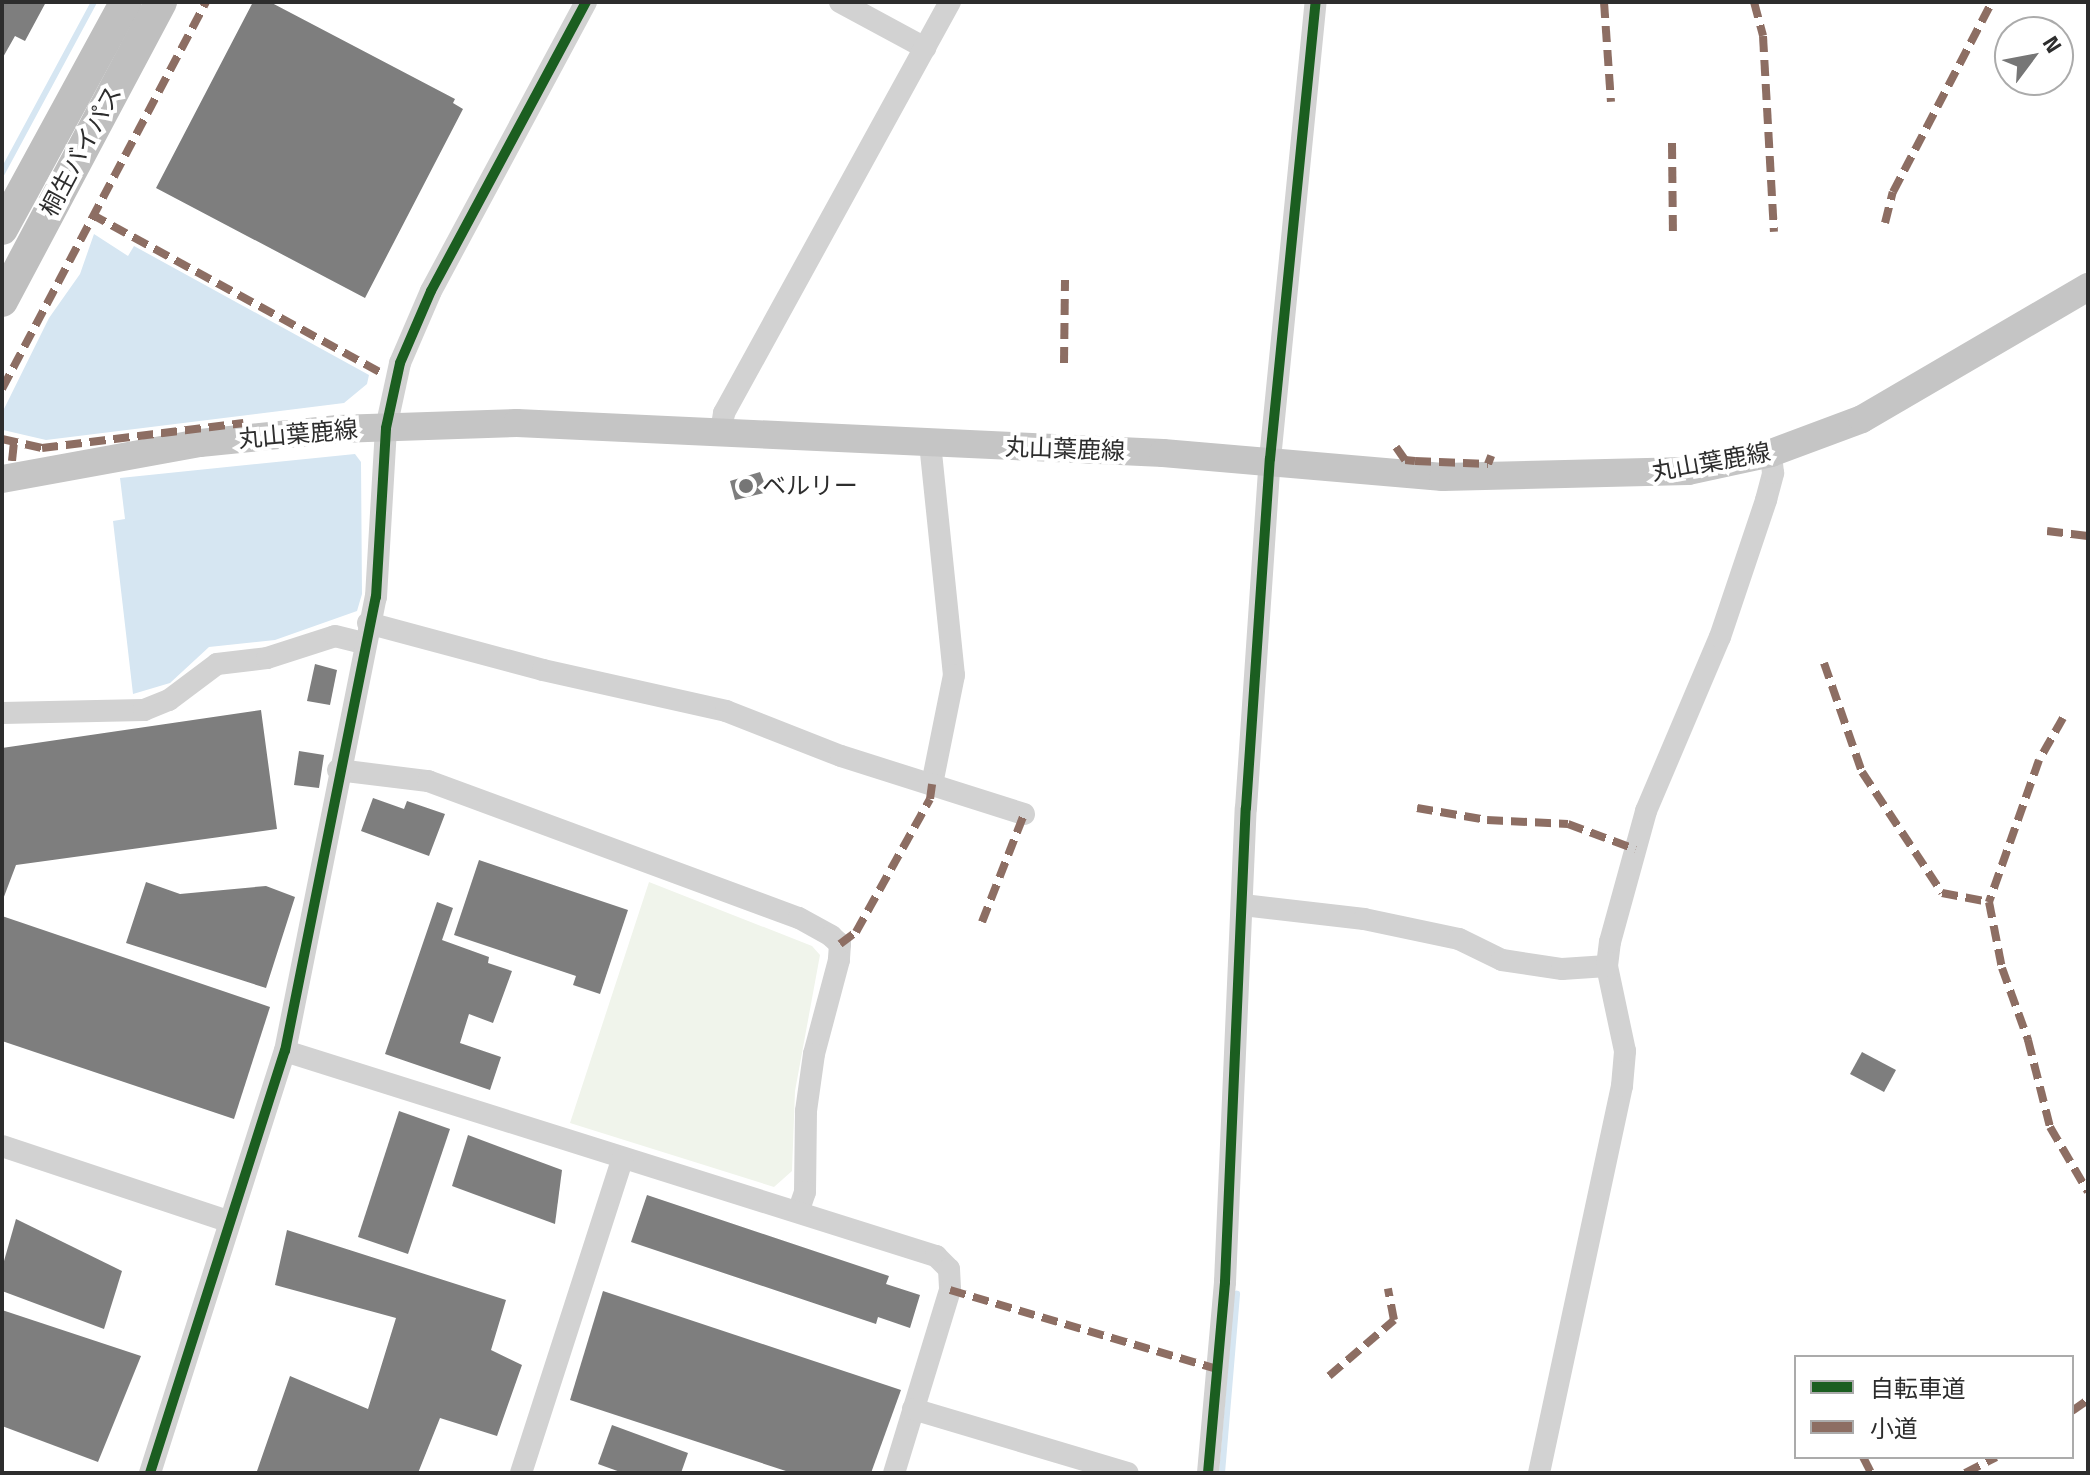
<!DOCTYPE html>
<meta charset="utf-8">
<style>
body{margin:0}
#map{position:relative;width:2090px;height:1475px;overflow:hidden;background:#fff;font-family:"Titillium Web","Noto Sans JP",sans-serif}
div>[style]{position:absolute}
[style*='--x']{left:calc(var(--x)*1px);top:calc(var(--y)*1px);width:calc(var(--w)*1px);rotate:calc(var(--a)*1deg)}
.green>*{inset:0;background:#f0f4eb}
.water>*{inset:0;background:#d6e6f2}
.stream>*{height:6px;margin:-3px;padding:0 3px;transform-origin:3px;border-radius:3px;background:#d6e6f2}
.building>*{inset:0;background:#7e7e7e}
.minor>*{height:22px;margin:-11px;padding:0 11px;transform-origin:11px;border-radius:11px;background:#d2d2d2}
.major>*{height:28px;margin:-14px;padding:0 14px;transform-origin:14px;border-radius:14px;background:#c5c5c5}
.highway>*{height:32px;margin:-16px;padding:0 16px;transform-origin:16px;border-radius:16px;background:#bfbfbf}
.quiet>*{height:8px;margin-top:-4px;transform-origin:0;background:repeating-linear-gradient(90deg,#8d6e63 0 16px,transparent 0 24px)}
.cycleway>*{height:10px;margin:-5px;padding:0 5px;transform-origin:5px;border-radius:5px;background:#1b5e20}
.dots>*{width:22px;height:22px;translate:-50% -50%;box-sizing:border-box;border:4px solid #fff;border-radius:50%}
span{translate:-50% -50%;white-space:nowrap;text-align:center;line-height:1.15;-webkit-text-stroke:8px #fff;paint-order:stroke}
.street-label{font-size:24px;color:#2d2d2d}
.poi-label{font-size:24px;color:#2d2d2d}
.left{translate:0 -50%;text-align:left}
.frame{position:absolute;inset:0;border:4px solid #2d2d2d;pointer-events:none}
.legend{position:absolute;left:1794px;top:1355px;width:280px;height:104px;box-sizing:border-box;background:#fff;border:2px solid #ababab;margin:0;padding:10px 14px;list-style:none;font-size:24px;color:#2d2d2d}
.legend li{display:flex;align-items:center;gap:16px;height:40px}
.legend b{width:40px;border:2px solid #ababab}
.north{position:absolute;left:1994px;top:16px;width:80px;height:80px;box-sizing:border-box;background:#fff;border:2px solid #ababab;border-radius:50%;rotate:58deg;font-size:22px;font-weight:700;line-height:32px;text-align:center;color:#2d2d2d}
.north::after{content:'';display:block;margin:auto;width:28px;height:36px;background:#767676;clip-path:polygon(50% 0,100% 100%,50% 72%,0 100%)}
</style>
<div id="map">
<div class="green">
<div style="clip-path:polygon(649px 882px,812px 946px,820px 955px,795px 1091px,792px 1171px,774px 1187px,570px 1123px)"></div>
</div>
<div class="water">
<div style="clip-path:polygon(94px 234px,128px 256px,134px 246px,369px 375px,367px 384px,344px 403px,46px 440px,3px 430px,2px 413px,49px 318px,80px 274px)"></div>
<div style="clip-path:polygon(355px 454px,361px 462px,362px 594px,357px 611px,275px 640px,209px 647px,170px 683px,133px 694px,113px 521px,125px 519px,120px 478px)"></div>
</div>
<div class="stream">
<div style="--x:2;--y:173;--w:194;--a:-61.7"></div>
<div style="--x:1222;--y:1473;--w:180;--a:-85.2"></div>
</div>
<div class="building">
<div style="clip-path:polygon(2px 2px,46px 2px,25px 41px,15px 36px,2px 59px)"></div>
<div style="clip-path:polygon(253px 2px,270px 2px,455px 99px,453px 103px,463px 109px,365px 298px,156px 188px)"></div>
<div style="clip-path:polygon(760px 472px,768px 492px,735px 500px,730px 481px)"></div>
<div style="clip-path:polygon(315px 664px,337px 670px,330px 705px,307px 701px)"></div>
<div style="clip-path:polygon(261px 710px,277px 829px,16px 865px,2px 902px,2px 748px)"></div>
<div style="clip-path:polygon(299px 751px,324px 755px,319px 788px,294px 785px)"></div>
<div style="clip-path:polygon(373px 798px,404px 809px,407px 801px,445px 814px,429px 856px,361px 831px)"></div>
<div style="clip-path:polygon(479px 860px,628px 910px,600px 994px,573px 985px,576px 976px,454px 935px)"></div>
<div style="clip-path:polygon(146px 882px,180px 894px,266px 886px,295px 897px,266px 988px,126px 943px)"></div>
<div style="clip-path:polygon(437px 902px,453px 908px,442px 940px,489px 957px,488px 963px,512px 971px,493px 1023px,469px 1014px,460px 1043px,501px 1057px,490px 1090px,385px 1054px)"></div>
<div style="clip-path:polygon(2px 916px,270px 1007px,234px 1119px,2px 1041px)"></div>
<div style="clip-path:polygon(1862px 1052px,1896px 1070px,1884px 1092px,1850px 1074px)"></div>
<div style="clip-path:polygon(399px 1111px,450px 1129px,408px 1254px,358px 1237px)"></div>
<div style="clip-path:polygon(468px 1135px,562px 1170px,555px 1224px,452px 1186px)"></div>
<div style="clip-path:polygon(647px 1195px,889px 1276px,886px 1284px,920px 1295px,910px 1328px,878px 1317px,876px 1324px,631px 1242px)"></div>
<div style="clip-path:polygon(16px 1219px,122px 1271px,104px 1329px,2px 1291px,2px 1268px)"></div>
<div style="clip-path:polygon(287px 1230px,506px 1300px,491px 1350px,522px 1365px,497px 1436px,440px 1418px,418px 1473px,257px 1471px,290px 1376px,368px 1409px,396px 1318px,275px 1285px)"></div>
<div style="clip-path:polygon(603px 1291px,901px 1390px,871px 1473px,792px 1473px,570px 1400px)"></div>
<div style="clip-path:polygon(2px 1310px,141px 1356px,98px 1462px,2px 1426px)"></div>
<div style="clip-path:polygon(612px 1425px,688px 1453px,681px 1473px,623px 1473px,598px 1464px)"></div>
</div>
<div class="minor">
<div style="--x:840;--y:2;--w:97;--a:28.4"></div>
<div style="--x:721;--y:432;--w:19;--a:-81"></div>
<div style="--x:724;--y:413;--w:469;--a:-61.2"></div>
<div style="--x:930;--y:443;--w:233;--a:84.1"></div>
<div style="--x:954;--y:675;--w:111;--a:101.4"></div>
<div style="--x:368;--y:623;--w:181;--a:15"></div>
<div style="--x:543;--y:670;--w:188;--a:12.6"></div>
<div style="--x:726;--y:711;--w:123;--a:21.4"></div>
<div style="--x:841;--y:756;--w:192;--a:17.6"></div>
<div style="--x:2;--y:713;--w:142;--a:-1.2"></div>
<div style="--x:144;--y:710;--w:27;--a:-22"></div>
<div style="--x:169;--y:700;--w:60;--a:-36.9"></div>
<div style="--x:217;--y:664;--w:50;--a:-6.8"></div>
<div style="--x:267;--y:658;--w:71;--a:-17.9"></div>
<div style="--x:335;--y:636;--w:30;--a:14"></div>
<div style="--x:338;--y:770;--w:91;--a:7"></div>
<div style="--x:428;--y:781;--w:395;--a:20.3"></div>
<div style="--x:799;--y:918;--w:37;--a:29"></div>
<div style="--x:831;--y:936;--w:12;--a:42"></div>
<div style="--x:840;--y:944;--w:16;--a:94"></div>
<div style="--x:839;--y:960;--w:97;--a:104.9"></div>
<div style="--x:814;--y:1054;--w:58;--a:98"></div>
<div style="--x:806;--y:1111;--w:81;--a:90.7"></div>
<div style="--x:805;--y:1192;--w:21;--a:109"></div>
<div style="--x:1243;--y:905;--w:122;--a:6.6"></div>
<div style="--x:1364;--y:919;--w:97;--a:11.9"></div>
<div style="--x:1459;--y:939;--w:48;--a:26"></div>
<div style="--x:1502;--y:960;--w:61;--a:8.5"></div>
<div style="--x:1562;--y:969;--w:45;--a:-3.8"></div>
<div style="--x:285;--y:1051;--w:683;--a:17.48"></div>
<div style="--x:936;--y:1256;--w:18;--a:45"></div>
<div style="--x:949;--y:1269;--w:21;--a:87"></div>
<div style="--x:950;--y:1290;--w:191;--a:107"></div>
<div style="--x:2;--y:1146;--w:240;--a:18.4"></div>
<div style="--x:913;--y:1409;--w:224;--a:16.6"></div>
<div style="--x:150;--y:1473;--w:443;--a:-72.3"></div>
<div style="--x:285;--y:1051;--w:463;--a:-78.7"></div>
<div style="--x:376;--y:597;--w:169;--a:-86.6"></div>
<div style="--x:386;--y:428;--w:66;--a:-77.8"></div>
<div style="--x:400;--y:363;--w:78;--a:-66.7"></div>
<div style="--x:431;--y:291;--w:328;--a:-61.8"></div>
<div style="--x:521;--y:1473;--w:329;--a:-72.1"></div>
<div style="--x:1208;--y:1473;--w:192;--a:-84.9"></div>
<div style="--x:1225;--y:1282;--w:474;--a:-87.5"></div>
<div style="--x:1246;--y:808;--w:350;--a:-86.1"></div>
<div style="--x:1270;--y:459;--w:459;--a:-84.3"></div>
<div style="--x:1539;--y:1473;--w:396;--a:-77.9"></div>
<div style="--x:1622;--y:1086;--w:35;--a:-85"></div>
<div style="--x:1625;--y:1051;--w:87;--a:-102"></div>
<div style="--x:1607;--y:966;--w:24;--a:-83"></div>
<div style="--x:1610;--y:942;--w:136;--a:-74.6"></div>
<div style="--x:1646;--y:811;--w:189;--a:-67"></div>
<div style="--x:1720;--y:637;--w:145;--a:-71.4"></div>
<div style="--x:1766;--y:500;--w:28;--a:-75"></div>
<div style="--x:1773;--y:473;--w:20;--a:-96"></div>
</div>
<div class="major">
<div style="--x:2;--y:479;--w:201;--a:-10.3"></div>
<div style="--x:200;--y:443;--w:139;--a:-5.8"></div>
<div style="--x:338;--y:429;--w:179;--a:-1.9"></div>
<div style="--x:517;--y:423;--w:647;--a:2.66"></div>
<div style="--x:1163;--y:453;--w:281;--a:4.9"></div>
<div style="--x:1443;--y:477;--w:245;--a:-1.4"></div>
<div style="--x:1688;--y:471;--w:85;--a:-12.2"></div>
<div style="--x:1771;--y:453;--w:97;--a:-20.5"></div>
<div style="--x:1862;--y:419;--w:262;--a:-30.3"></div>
</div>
<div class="highway">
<div style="--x:2;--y:229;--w:259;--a:-61.4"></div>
<div style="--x:2;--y:301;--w:339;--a:-62"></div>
</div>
<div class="quiet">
<div style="--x:1604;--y:2;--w:100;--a:86"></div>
<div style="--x:1754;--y:2;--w:35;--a:75"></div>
<div style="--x:1763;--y:36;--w:196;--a:86.8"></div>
<div style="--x:1672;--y:143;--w:93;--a:89.4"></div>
<div style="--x:91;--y:214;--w:329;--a:28.7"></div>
<div style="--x:1885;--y:223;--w:32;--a:-76"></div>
<div style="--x:1893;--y:192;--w:214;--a:-62.5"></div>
<div style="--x:1064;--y:363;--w:83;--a:-89.3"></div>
<div style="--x:2;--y:389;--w:437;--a:-62.2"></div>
<div style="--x:2;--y:439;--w:41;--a:12.7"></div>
<div style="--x:42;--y:448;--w:203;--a:-7.1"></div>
<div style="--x:1396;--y:447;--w:16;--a:55"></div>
<div style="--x:1405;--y:460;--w:10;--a:6"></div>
<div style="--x:1415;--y:461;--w:73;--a:2.4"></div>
<div style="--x:1488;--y:464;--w:9;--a:-69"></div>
<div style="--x:12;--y:461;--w:19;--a:-84"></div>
<div style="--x:2047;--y:531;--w:41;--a:7"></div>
<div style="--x:1824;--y:663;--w:115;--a:70.8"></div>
<div style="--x:1862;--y:772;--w:145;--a:56.5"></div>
<div style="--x:1942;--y:893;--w:48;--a:10.8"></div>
<div style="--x:2063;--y:718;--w:48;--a:119.7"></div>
<div style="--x:2039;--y:760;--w:151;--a:109.4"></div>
<div style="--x:1989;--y:902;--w:67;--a:78.9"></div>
<div style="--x:2002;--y:968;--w:77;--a:70.1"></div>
<div style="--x:2028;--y:1040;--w:90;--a:75.8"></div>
<div style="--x:2050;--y:1127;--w:75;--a:59.7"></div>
<div style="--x:1417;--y:808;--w:71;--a:9.7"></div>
<div style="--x:1487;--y:820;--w:81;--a:2.8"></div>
<div style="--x:1568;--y:824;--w:72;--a:20.5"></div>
<div style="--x:982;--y:922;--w:116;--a:-68.7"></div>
<div style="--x:840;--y:944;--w:20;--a:-37"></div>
<div style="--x:856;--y:932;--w:152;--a:-60.9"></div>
<div style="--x:930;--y:799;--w:15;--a:-82"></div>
<div style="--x:950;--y:1290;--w:278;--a:16.5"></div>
<div style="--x:1329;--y:1376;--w:86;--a:-40.7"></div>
<div style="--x:1394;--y:1320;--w:32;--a:-101"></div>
<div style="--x:2072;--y:1411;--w:19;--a:-35"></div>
<div style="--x:1863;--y:1457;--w:18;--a:63"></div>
<div style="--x:1965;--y:1473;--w:35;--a:-27"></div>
</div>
<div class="cycleway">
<div style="--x:150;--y:1473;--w:443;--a:-72.3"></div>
<div style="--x:285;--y:1051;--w:463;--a:-78.7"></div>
<div style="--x:376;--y:597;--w:169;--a:-86.6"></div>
<div style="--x:386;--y:428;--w:66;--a:-77.8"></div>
<div style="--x:400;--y:363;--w:78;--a:-66.7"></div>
<div style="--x:431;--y:291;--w:328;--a:-61.8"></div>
<div style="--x:1208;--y:1473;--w:192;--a:-84.9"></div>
<div style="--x:1225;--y:1282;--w:474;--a:-87.5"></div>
<div style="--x:1246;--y:808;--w:350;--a:-86.1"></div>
<div style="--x:1270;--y:459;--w:459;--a:-84.3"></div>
</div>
<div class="dots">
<div style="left:746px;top:486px;background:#767676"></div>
</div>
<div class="street-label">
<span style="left:81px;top:151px;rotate:-62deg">桐生バイパス</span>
<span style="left:298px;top:434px;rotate:-5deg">丸山葉鹿線</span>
<span style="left:1065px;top:449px;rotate:2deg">丸山葉鹿線</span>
<span style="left:1711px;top:462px;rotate:-10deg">丸山葉鹿線</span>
</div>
<div class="poi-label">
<span class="left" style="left:762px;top:486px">ベルリー</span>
</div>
<div class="frame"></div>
<ul class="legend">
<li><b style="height:10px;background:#1b5e20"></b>自転車道</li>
<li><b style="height:10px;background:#8d6e63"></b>小道</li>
</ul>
<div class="north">N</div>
</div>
